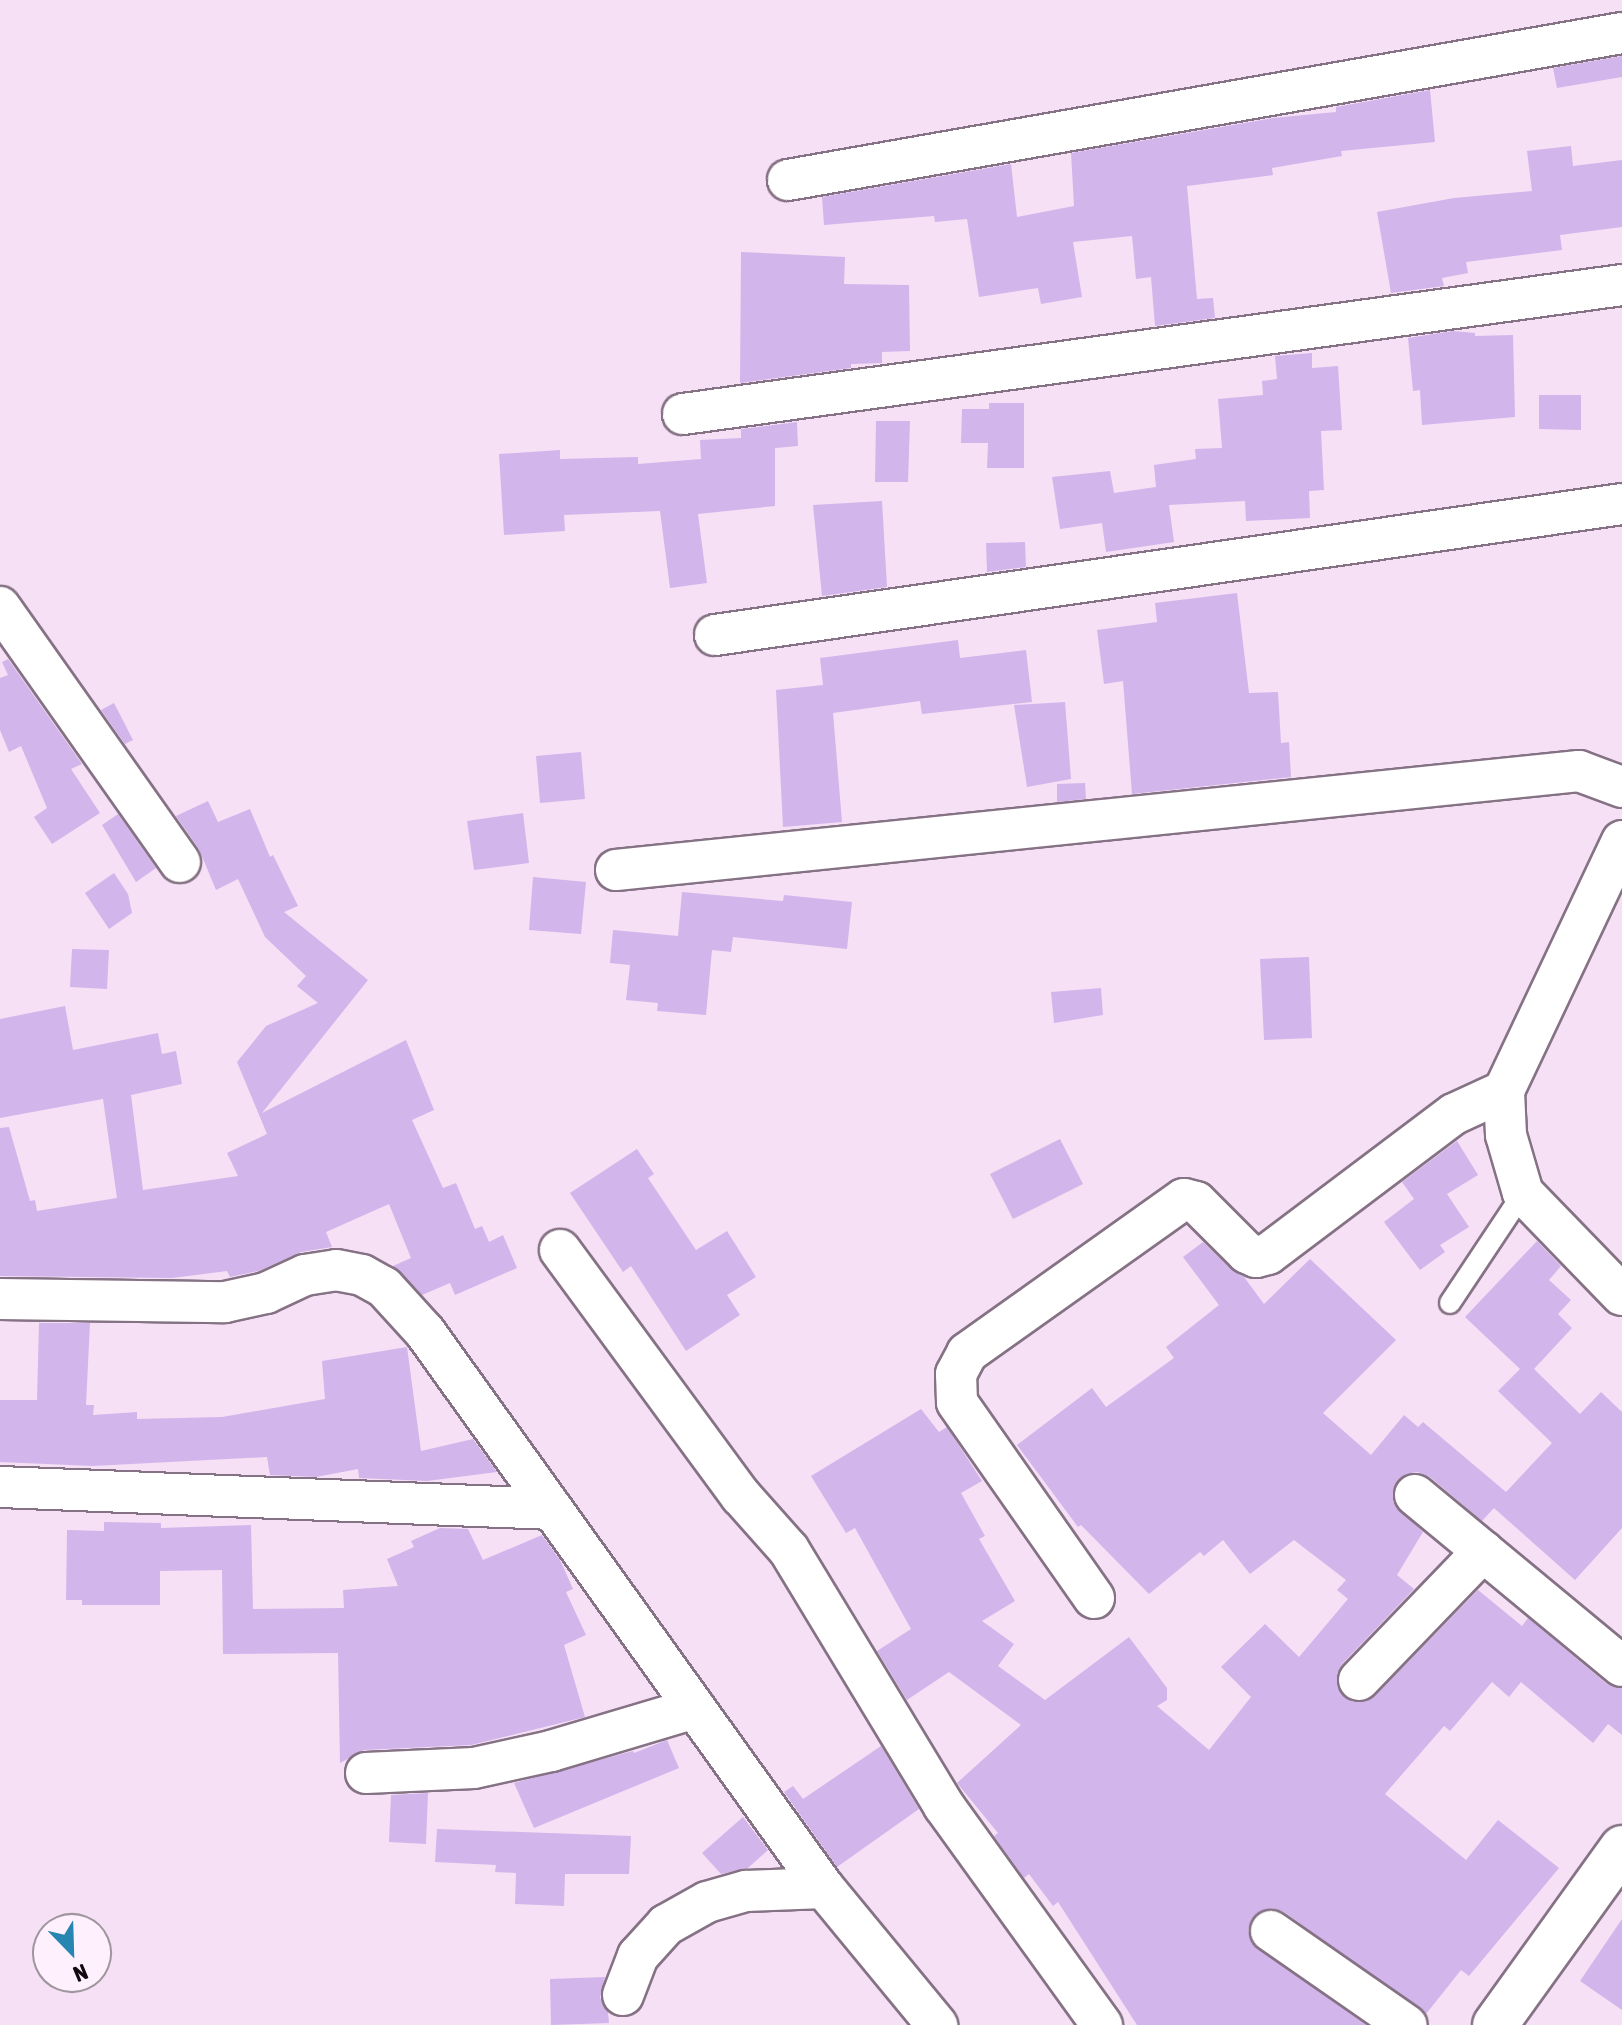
<!DOCTYPE html>
<style>
body{margin:0}
#map{position:relative;width:1622px;height:2025px;overflow:hidden;background:#f6e0f5;font-family:"Asap Condensed",sans-serif}
div>[style]{position:absolute}
[style*='--x']{left:calc(var(--x)*1px);top:calc(var(--y)*1px);width:calc(var(--w)*1px);rotate:calc(var(--a)*1deg)}
.building>*{inset:0;background:#d2b5eb}
.roads{filter:drop-shadow(2px 0 #857284) drop-shadow(-2px 0 #857284) drop-shadow(0 2px #857284) drop-shadow(0 -2px #857284)}
.lane>*{height:20px;margin:-10px;padding:0 10px;transform-origin:10px;border-radius:10px;background:#fff}
.street>*{height:40px;margin:-20px;padding:0 20px;transform-origin:20px;border-radius:20px;background:#fff}
.secondary>*{height:44px;margin:-22px;padding:0 22px;transform-origin:22px;border-radius:22px;background:#fff}
span{translate:-50% -50%;white-space:nowrap;text-align:center;line-height:1.15;-webkit-text-stroke:7px #fef1fd;paint-order:stroke}
.north{position:absolute;left:32px;top:1913px;width:80px;height:80px;box-sizing:border-box;background:#fef1fd;border:2px solid #9f959e;border-radius:50%;rotate:157deg;font-size:22px;font-weight:700;line-height:32px;text-align:center;color:#100a10}
.north::after{content:'';display:block;margin:auto;width:28px;height:36px;background:#2685b1;clip-path:polygon(50% 0,100% 100%,50% 72%,0 100%)}
</style>
<div id="map">
<div class="building">
<div style="clip-path:polygon(1622px 56px,1622px 77px,1557px 88px,1553px 68px)"></div>
<div style="clip-path:polygon(1430px 90px,1435px 142px,1341px 151px,1342px 156px,1272px 168px,1273px 175px,1187px 186px,1197px 299px,1213px 298px,1215px 318px,1155px 326px,1151px 277px,1136px 279px,1132px 236px,1073px 242px,1082px 297px,1041px 304px,1038px 288px,979px 297px,967px 219px,935px 222px,934px 216px,824px 225px,822px 197px,1011px 164px,1017px 217px,1074px 206px,1071px 153px,1273px 118px,1336px 112px,1336px 107px)"></div>
<div style="clip-path:polygon(1571px 146px,1573px 166px,1622px 160px,1622px 227px,1560px 235px,1562px 250px,1466px 262px,1468px 273px,1442px 278px,1444px 286px,1391px 293px,1377px 212px,1454px 198px,1532px 191px,1527px 151px)"></div>
<div style="clip-path:polygon(741px 252px,845px 257px,844px 284px,909px 285px,910px 351px,882px 352px,882px 363px,851px 364px,851px 368px,740px 383px)"></div>
<div style="clip-path:polygon(1453px 331px,1475px 333px,1475px 336px,1513px 335px,1515px 417px,1422px 425px,1420px 390px,1413px 391px,1408px 338px)"></div>
<div style="clip-path:polygon(1312px 353px,1312px 368px,1338px 366px,1342px 430px,1321px 431px,1324px 490px,1309px 491px,1310px 518px,1246px 521px,1245px 501px,1169px 505px,1174px 542px,1106px 552px,1102px 523px,1060px 529px,1052px 477px,1110px 471px,1114px 493px,1156px 487px,1154px 465px,1196px 459px,1195px 449px,1222px 448px,1218px 399px,1263px 395px,1262px 381px,1277px 379px,1275px 356px)"></div>
<div style="clip-path:polygon(1539px 395px,1581px 395px,1581px 430px,1539px 429px)"></div>
<div style="clip-path:polygon(989px 403px,1024px 403px,1024px 468px,987px 468px,988px 443px,961px 443px,962px 409px,989px 409px)"></div>
<div style="clip-path:polygon(876px 421px,910px 421px,908px 482px,875px 482px)"></div>
<div style="clip-path:polygon(797px 422px,798px 446px,775px 448px,775px 506px,698px 514px,707px 583px,670px 588px,660px 511px,564px 515px,565px 531px,504px 535px,499px 454px,560px 450px,560px 459px,638px 457px,638px 464px,701px 459px,700px 440px,741px 438px,741px 429px)"></div>
<div style="clip-path:polygon(882px 501px,887px 587px,822px 596px,813px 505px)"></div>
<div style="clip-path:polygon(1025px 542px,1026px 567px,987px 572px,986px 543px)"></div>
<div style="clip-path:polygon(1237px 593px,1249px 693px,1278px 692px,1281px 743px,1289px 742px,1291px 777px,1132px 794px,1123px 681px,1104px 684px,1097px 630px,1157px 622px,1155px 603px)"></div>
<div style="clip-path:polygon(958px 640px,960px 658px,1026px 650px,1032px 702px,922px 714px,920px 701px,833px 713px,842px 822px,783px 827px,776px 690px,823px 685px,820px 658px)"></div>
<div style="clip-path:polygon(8px 659px,82px 764px,71px 769px,100px 813px,52px 844px,34px 817px,47px 808px,21px 746px,9px 752px,0 730px,0 678px,8px 675px,2px 662px)"></div>
<div style="clip-path:polygon(1065px 702px,1071px 779px,1027px 787px,1014px 705px)"></div>
<div style="clip-path:polygon(114px 703px,133px 740px,125px 744px,101px 710px)"></div>
<div style="clip-path:polygon(581px 752px,585px 799px,540px 803px,536px 756px)"></div>
<div style="clip-path:polygon(1085px 783px,1086px 799px,1057px 802px,1057px 784px)"></div>
<div style="clip-path:polygon(208px 801px,218px 822px,250px 809px,270px 857px,273px 855px,298px 906px,284px 912px,368px 980px,262px 1113px,406px 1040px,434px 1110px,412px 1120px,443px 1188px,456px 1183px,475px 1229px,482px 1226px,489px 1242px,503px 1235px,517px 1268px,455px 1295px,450px 1283px,422px 1295px,393px 1266px,411px 1258px,389px 1204px,326px 1232px,332px 1247px,301px 1252px,259px 1271px,230px 1277px,227px 1271px,172px 1278px,0 1276px,0 1128px,9px 1127px,30px 1201px,35px 1200px,37px 1211px,117px 1198px,103px 1099px,0 1118px,0 1019px,65px 1006px,73px 1050px,158px 1033px,162px 1054px,176px 1051px,182px 1084px,131px 1095px,143px 1190px,238px 1176px,227px 1153px,267px 1134px,237px 1062px,266px 1026px,318px 1003px,297px 986px,306px 976px,265px 937px,238px 879px,216px 890px,199px 849px,176px 816px)"></div>
<div style="clip-path:polygon(523px 813px,529px 863px,474px 870px,467px 821px)"></div>
<div style="clip-path:polygon(118px 814px,156px 868px,136px 882px,102px 825px)"></div>
<div style="clip-path:polygon(114px 873px,128px 894px,132px 913px,109px 929px,85px 893px)"></div>
<div style="clip-path:polygon(533px 877px,586px 882px,581px 934px,529px 930px)"></div>
<div style="clip-path:polygon(682px 892px,783px 901px,784px 895px,852px 902px,847px 949px,733px 937px,731px 952px,712px 950px,706px 1015px,657px 1011px,658px 1003px,626px 1000px,630px 965px,610px 963px,613px 930px,678px 936px)"></div>
<div style="clip-path:polygon(72px 949px,109px 950px,107px 989px,70px 987px)"></div>
<div style="clip-path:polygon(1309px 957px,1312px 1038px,1264px 1040px,1260px 959px)"></div>
<div style="clip-path:polygon(1101px 988px,1103px 1015px,1054px 1023px,1051px 992px)"></div>
<div style="clip-path:polygon(1060px 1139px,1083px 1184px,1013px 1219px,990px 1174px)"></div>
<div style="clip-path:polygon(1457px 1141px,1478px 1175px,1447px 1194px,1469px 1227px,1440px 1245px,1445px 1252px,1420px 1270px,1384px 1222px,1414px 1199px,1402px 1182px)"></div>
<div style="clip-path:polygon(637px 1149px,654px 1174px,648px 1178px,696px 1250px,727px 1231px,756px 1277px,727px 1295px,740px 1315px,686px 1351px,631px 1266px,623px 1272px,570px 1193px)"></div>
<div style="clip-path:polygon(1537px 1241px,1561px 1266px,1549px 1280px,1571px 1300px,1558px 1314px,1572px 1328px,1534px 1369px,1580px 1414px,1601px 1392px,1622px 1412px,1622px 1528px,1575px 1580px,1494px 1508px,1482px 1521px,1430px 1477px,1418px 1472px,1406px 1474px,1393px 1490px,1393px 1502px,1423px 1532px,1397px 1575px,1414px 1589px,1342px 1664px,1337px 1674px,1337px 1686px,1343px 1696px,1353px 1702px,1365px 1702px,1375px 1696px,1478px 1590px,1522px 1626px,1528px 1618px,1607px 1684px,1622px 1688px,1622px 1735px,1608px 1724px,1593px 1743px,1521px 1682px,1509px 1697px,1492px 1682px,1450px 1731px,1444px 1726px,1385px 1794px,1466px 1860px,1498px 1820px,1559px 1868px,1469px 1976px,1461px 1970px,1426px 2014px,1284px 1912px,1272px 1908px,1261px 1911px,1252px 1919px,1248px 1930px,1251px 1941px,1366px 2025px,1137px 2025px,1058px 1902px,1053px 1906px,1029px 1874px,1024px 1878px,994px 1836px,998px 1833px,957px 1783px,1021px 1725px,949px 1672px,907px 1700px,877px 1651px,911px 1629px,855px 1528px,846px 1533px,811px 1476px,921px 1409px,939px 1432px,947px 1427px,982px 1481px,961px 1493px,985px 1536px,979px 1539px,1015px 1601px,982px 1621px,1014px 1644px,998px 1666px,1045px 1700px,1129px 1637px,1167px 1688px,1167px 1700px,1157px 1706px,1209px 1750px,1251px 1697px,1221px 1667px,1265px 1624px,1299px 1657px,1348px 1599px,1337px 1590px,1346px 1580px,1294px 1540px,1250px 1574px,1223px 1540px,1204px 1556px,1200px 1552px,1149px 1594px,1081px 1525px,1078px 1527px,1017px 1445px,1092px 1388px,1106px 1407px,1174px 1358px,1166px 1347px,1219px 1305px,1183px 1257px,1203px 1242px,1231px 1269px,1244px 1277px,1264px 1304px,1310px 1259px,1396px 1340px,1323px 1413px,1371px 1455px,1404px 1415px,1418px 1427px,1423px 1422px,1506px 1492px,1552px 1443px,1498px 1391px,1520px 1369px,1465px 1317px)"></div>
<div style="clip-path:polygon(39px 1323px,90px 1323px,86px 1405px,94px 1405px,93px 1415px,137px 1412px,137px 1419px,222px 1417px,325px 1399px,322px 1361px,407px 1347px,421px 1451px,473px 1439px,497px 1472px,427px 1481px,359px 1478px,358px 1469px,316px 1477px,270px 1475px,267px 1457px,93px 1466px,0 1462px,0 1400px,37px 1400px)"></div>
<div style="clip-path:polygon(104px 1522px,161px 1523px,161px 1528px,251px 1525px,253px 1609px,344px 1608px,343px 1590px,398px 1586px,387px 1559px,414px 1547px,411px 1541px,440px 1528px,468px 1529px,483px 1560px,542px 1535px,560px 1560px,573px 1589px,566px 1592px,586px 1635px,564px 1645px,585px 1717px,471px 1745px,364px 1750px,340px 1763px,338px 1653px,223px 1654px,222px 1570px,160px 1571px,160px 1605px,82px 1605px,82px 1600px,66px 1600px,67px 1530px,104px 1531px)"></div>
<div style="clip-path:polygon(667px 1740px,679px 1768px,534px 1828px,514px 1783px,633px 1751px,634px 1753px)"></div>
<div style="clip-path:polygon(881px 1746px,919px 1809px,837px 1867px,784px 1792px,793px 1786px,803px 1799px)"></div>
<div style="clip-path:polygon(428px 1793px,426px 1844px,389px 1842px,391px 1795px)"></div>
<div style="clip-path:polygon(743px 1817px,768px 1850px,748px 1868px,721px 1874px,702px 1853px)"></div>
<div style="clip-path:polygon(437px 1829px,631px 1836px,629px 1874px,565px 1874px,564px 1906px,515px 1904px,516px 1873px,495px 1872px,496px 1865px,435px 1862px)"></div>
<div style="clip-path:polygon(1622px 1919px,1622px 2010px,1580px 1981px)"></div>
<div style="clip-path:polygon(605px 1977px,600px 1998px,608px 2012px,609px 2023px,551px 2025px,550px 1979px)"></div>
</div>
<div class="roads">
<div class="lane">
<div style="--x:1450;--y:1303;--w:132;--a:-56.4"></div>
</div>
<div class="street">
<div style="--x:788;--y:180;--w:847;--a:-10"></div>
<div style="--x:683;--y:414;--w:948;--a:-7.82"></div>
<div style="--x:0;--y:607;--w:312;--a:54.8"></div>
<div style="--x:715;--y:635;--w:916;--a:-8.22"></div>
<div style="--x:1622;--y:841;--w:276;--a:115.3"></div>
<div style="--x:1504;--y:1091;--w:44;--a:87.4"></div>
<div style="--x:1506;--y:1135;--w:60;--a:73.7"></div>
<div style="--x:1523;--y:1193;--w:142;--a:45.9"></div>
<div style="--x:616;--y:870;--w:968;--a:-5.87"></div>
<div style="--x:1579;--y:771;--w:46;--a:20.4"></div>
<div style="--x:560;--y:1250;--w:305;--a:53.7"></div>
<div style="--x:741;--y:1496;--w:72;--a:48.4"></div>
<div style="--x:789;--y:1550;--w:299;--a:58.8"></div>
<div style="--x:944;--y:1806;--w:270;--a:54.2"></div>
<div style="--x:0;--y:1299;--w:225;--a:0.8"></div>
<div style="--x:225;--y:1302;--w:42;--a:-12.4"></div>
<div style="--x:266;--y:1293;--w:43;--a:-24.8"></div>
<div style="--x:305;--y:1275;--w:31;--a:-9"></div>
<div style="--x:336;--y:1270;--w:26;--a:11"></div>
<div style="--x:362;--y:1275;--w:25;--a:29"></div>
<div style="--x:384;--y:1287;--w:61;--a:47.7"></div>
<div style="--x:425;--y:1332;--w:684;--a:54.34"></div>
<div style="--x:824;--y:1888;--w:178;--a:50.5"></div>
<div style="--x:0;--y:1487;--w:552;--a:2.28"></div>
<div style="--x:1415;--y:1495;--w:268;--a:39.6"></div>
<div style="--x:1094;--y:1598;--w:239;--a:-125"></div>
<div style="--x:957;--y:1402;--w:28;--a:-92"></div>
<div style="--x:956;--y:1374;--w:24;--a:-62"></div>
<div style="--x:967;--y:1353;--w:266;--a:-35.4"></div>
<div style="--x:1184;--y:1199;--w:12;--a:14"></div>
<div style="--x:1196;--y:1202;--w:72;--a:45"></div>
<div style="--x:1247;--y:1253;--w:10;--a:24"></div>
<div style="--x:1256;--y:1257;--w:12;--a:-14"></div>
<div style="--x:1268;--y:1254;--w:233;--a:-37"></div>
<div style="--x:1454;--y:1114;--w:55;--a:-24.7"></div>
<div style="--x:1359;--y:1680;--w:179;--a:-46.1"></div>
<div style="--x:366;--y:1773;--w:108;--a:-2.7"></div>
<div style="--x:474;--y:1768;--w:79;--a:-12.4"></div>
<div style="--x:551;--y:1751;--w:150;--a:-16.6"></div>
<div style="--x:1271;--y:1931;--w:165;--a:34.8"></div>
<div style="--x:623;--y:1995;--w:42;--a:-69"></div>
<div style="--x:638;--y:1956;--w:42;--a:-47.9"></div>
<div style="--x:666;--y:1925;--w:47;--a:-29.3"></div>
<div style="--x:707;--y:1902;--w:41;--a:-15.8"></div>
<div style="--x:746;--y:1891;--w:78;--a:-2.2"></div>
</div>
<div class="secondary">
<div style="--x:1495;--y:2025;--w:218;--a:-54.3"></div>
</div>
</div>
<div class="north">N</div>
</div>
